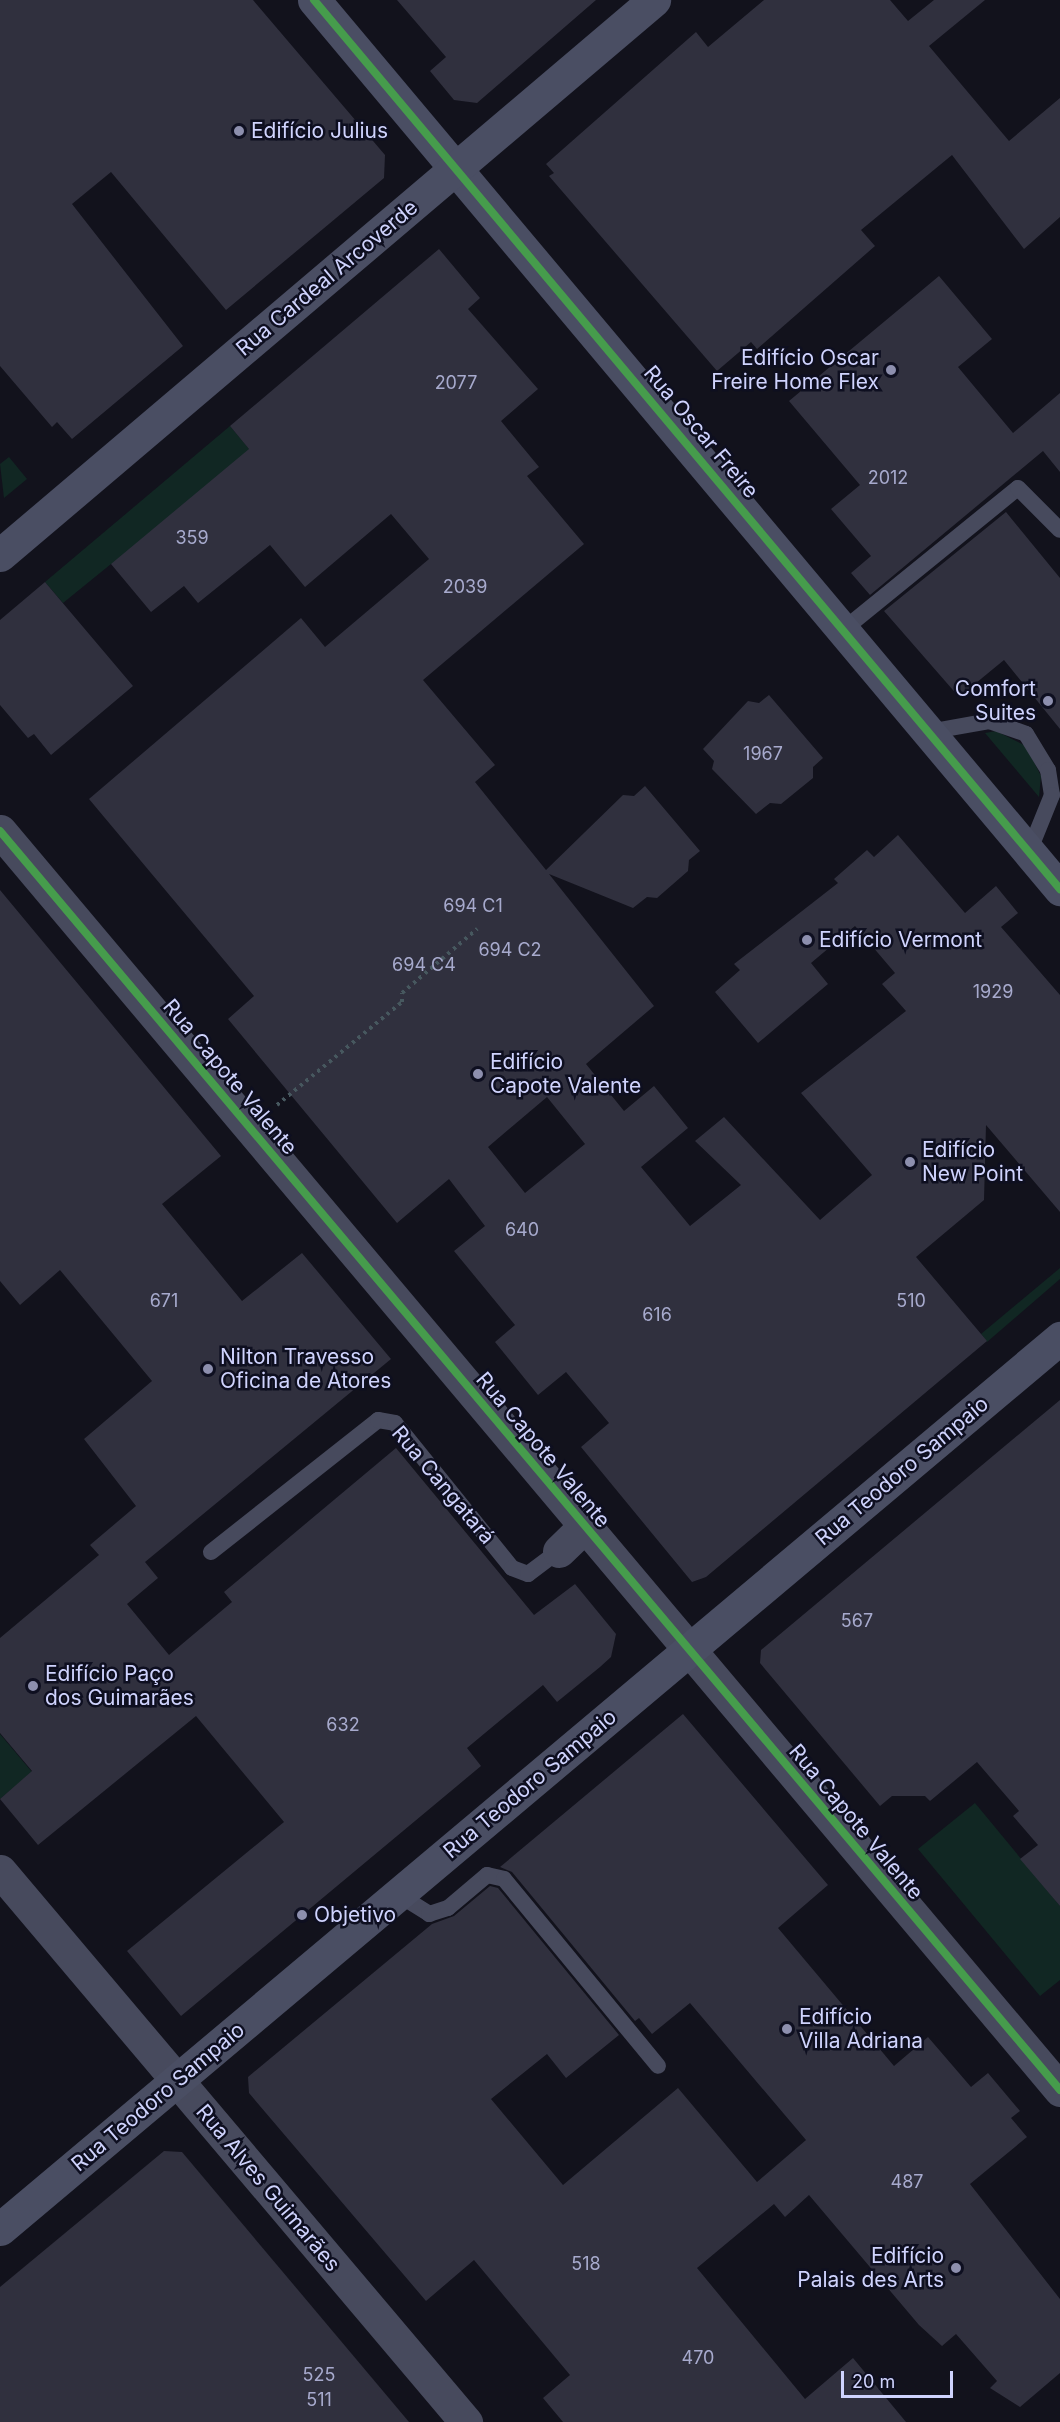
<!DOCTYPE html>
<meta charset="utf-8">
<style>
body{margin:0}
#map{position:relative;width:1060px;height:2422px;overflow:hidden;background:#12121c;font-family:Inter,sans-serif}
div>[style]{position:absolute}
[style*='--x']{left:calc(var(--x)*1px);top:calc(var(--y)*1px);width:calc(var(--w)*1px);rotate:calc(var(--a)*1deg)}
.green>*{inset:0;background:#112723}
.building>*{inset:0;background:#30303e}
.path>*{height:4px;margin-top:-2px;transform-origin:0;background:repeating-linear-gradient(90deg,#47585f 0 3px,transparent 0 7.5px)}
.lane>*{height:16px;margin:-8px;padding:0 8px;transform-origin:8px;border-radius:8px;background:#474a5d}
.street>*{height:33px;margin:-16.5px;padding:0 16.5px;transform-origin:16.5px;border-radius:16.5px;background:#474a5d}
.secondary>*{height:33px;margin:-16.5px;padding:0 16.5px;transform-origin:16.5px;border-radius:16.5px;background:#4a4e63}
.cycleway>*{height:8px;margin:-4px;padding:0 4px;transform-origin:4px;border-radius:4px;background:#469c4c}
.dots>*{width:16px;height:16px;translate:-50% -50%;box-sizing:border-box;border:3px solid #0e0f20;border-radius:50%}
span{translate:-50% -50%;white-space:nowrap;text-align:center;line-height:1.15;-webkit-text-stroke:5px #0e0f20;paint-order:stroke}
.number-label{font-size:18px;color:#a7aacd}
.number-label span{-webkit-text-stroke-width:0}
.poi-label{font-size:21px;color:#cfd3fd}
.left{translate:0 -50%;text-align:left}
.right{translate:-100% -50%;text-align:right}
.street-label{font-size:21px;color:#cfd3fd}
.scale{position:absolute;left:841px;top:2371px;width:112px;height:27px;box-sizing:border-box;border:3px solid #cfd3fd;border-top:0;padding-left:8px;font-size:18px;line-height:21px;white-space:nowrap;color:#cfd3fd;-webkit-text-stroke:4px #0e0f20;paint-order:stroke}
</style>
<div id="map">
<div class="green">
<div style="clip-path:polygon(230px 426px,289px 497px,111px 564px,63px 603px,45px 582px)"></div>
<div style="clip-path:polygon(9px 457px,27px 479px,4px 498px,0 464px)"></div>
<div style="clip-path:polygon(996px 731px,1026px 746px,1041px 776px,1039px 797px,985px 733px)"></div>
<div style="clip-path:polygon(1060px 1268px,1060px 1279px,987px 1342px,981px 1334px)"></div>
<div style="clip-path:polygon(0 1734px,32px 1772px,0 1799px)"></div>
<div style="clip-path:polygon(975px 1803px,1060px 1906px,1060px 1980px,1040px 1996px,918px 1849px)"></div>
</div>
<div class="building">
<div style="clip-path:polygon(0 0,253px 0,385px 155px,384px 178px,226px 310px,111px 172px,72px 204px,183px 346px,72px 439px,57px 422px,52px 427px,0 366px)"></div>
<div style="clip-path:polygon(397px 0,596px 0,477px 103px,454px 100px,430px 71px,446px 57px)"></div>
<div style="clip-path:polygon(764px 0,890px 0,908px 21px,934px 0,985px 0,929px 46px,1009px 141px,1060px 98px,1060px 217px,1024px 249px,952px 155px,861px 230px,875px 246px,757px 349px,751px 342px,717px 371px,549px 176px,554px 173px,546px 164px,696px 32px,708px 47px)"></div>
<div style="clip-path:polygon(evenodd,439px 249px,480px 298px,468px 309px,538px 389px,501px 421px,539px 467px,527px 476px,584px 544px,423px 680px,495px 765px,475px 782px,546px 870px,623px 795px,634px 796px,645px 786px,700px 851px,689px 860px,688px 871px,657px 898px,647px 897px,633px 908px,549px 874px,654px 1006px,586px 1064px,624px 1111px,654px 1086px,688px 1128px,641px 1167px,690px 1226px,741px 1185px,695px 1141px,724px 1117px,820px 1220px,872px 1175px,801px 1093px,906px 1011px,882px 984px,895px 973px,855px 926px,811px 963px,828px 984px,758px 1043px,715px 992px,740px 970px,734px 964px,838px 883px,834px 879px,867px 850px,874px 857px,898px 835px,965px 913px,996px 886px,1018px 913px,1001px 927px,1060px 995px,1060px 1212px,986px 1125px,984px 1200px,916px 1257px,987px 1341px,706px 1577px,692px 1582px,581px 1447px,609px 1423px,566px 1372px,538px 1395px,495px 1342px,515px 1325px,454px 1251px,485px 1226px,449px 1179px,397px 1223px,228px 1019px,254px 996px,89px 799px,301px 618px,325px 647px,429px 559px,391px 514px,305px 587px,270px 545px,198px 603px,184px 586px,151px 612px,111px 564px,249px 449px,230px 426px,439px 249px,547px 1097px,585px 1144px,525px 1193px,488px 1147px,547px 1097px)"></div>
<div style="clip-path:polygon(939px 276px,992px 339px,958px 367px,1013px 433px,1060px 393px,1060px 472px,1043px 451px,870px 595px,851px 573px,871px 556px,831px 509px,860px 485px,789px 401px)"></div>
<div style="clip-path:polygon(1006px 512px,1060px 578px,1060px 729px,1004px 660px,959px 697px,884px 611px)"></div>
<div style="clip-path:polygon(45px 582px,133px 686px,51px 755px,34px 734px,28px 738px,0 705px,0 620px)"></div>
<div style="clip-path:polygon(769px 695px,823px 758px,813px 767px,813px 778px,781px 804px,770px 803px,756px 814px,712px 769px,714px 761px,703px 749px,748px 701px,759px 703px)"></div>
<div style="clip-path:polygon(0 890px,221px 1156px,162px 1204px,242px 1301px,302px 1253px,391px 1359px,145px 1562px,158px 1578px,127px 1604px,169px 1655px,232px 1602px,224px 1592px,396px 1448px,534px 1615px,575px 1584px,616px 1634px,611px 1657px,600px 1667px,557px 1702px,543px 1685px,467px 1748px,481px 1766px,181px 2016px,127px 1951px,284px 1822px,196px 1716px,38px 1845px,0 1799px,32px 1771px,0 1733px,0 1638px,99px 1555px,90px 1545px,136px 1506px,84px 1439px,152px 1381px,60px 1270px,20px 1305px,0 1281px)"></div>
<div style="clip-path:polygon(1060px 1400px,1060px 1906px,1020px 1859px,1038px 1845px,1013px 1816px,1019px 1811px,977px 1762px,930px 1801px,925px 1796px,892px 1796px,880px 1806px,760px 1663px,761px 1650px)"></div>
<div style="clip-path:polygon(683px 1714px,828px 1885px,778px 1928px,894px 2066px,928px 2037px,971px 2087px,988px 2073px,1020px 2111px,1011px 2118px,1027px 2137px,970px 2184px,1060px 2299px,1060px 2373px,1020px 2407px,990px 2388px,997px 2381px,956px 2334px,942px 2346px,919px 2325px,809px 2195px,785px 2217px,774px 2204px,697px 2268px,805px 2399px,853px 2358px,906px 2422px,563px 2422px,543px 2398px,570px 2375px,474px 2260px,426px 2301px,249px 2093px,248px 2077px,432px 1924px,454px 1916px,490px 1886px,498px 1888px,619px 2035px,566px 2078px,547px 2054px,491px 2099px,563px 2185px,678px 2088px,757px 2182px,806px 2140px,690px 2003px,652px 2034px,639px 2018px,635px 2021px,512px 1872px,500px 1867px)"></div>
<div style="clip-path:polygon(164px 2151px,182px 2152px,409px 2422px,0 2422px,0 2287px)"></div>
</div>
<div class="path">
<div style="--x:277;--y:1105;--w:162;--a:-39.5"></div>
<div style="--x:402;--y:1002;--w:9;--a:-90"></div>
<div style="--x:402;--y:993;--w:99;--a:-40.5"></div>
</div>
<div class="lane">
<div style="--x:843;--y:630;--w:225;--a:-39.1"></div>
<div style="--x:1018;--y:488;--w:59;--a:45"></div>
<div style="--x:928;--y:732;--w:62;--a:-10.2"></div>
<div style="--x:989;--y:721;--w:39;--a:19"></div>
<div style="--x:1026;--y:734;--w:42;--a:58.6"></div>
<div style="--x:1048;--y:770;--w:25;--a:81"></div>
<div style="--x:1052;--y:795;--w:61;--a:112"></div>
<div style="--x:211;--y:1552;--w:213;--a:-38.3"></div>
<div style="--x:378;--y:1420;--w:17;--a:10"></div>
<div style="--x:395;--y:1423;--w:186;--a:51.1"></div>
<div style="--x:512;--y:1568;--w:17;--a:21"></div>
<div style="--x:528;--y:1574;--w:39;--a:-37"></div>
<div style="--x:399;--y:1895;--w:36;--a:32"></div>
<div style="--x:429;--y:1914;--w:20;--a:-18"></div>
<div style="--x:448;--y:1908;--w:51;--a:-40.2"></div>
<div style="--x:487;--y:1875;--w:17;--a:13"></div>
<div style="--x:504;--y:1879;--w:242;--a:50.5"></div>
</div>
<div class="street">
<div style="--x:0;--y:831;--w:1646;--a:49.9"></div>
<div style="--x:559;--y:1551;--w:35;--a:-44"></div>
<div style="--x:0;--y:1871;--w:722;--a:49.78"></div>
</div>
<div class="secondary">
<div style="--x:314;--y:0;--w:1161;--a:50"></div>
<div style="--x:0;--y:555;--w:858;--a:-40.32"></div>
<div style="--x:0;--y:2229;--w:1385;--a:-40.05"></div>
</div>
<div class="cycleway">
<div style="--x:314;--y:0;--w:1161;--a:50"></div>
<div style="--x:0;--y:831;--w:1646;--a:49.9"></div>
</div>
<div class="dots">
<div style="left:239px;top:131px;background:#8d8fae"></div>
<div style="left:891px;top:370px;background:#8d8fae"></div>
<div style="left:1048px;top:701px;background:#8d8fae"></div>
<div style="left:807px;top:940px;background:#8d8fae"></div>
<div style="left:478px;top:1074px;background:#8d8fae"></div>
<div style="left:910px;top:1162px;background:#8d8fae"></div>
<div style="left:208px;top:1369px;background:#8d8fae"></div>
<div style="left:33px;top:1686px;background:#8d8fae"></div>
<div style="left:302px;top:1915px;background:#8d8fae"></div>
<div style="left:787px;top:2029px;background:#8d8fae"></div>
<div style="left:956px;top:2268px;background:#8d8fae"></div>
</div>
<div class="number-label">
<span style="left:456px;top:383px">2077</span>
<span style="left:888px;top:478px">2012</span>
<span style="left:192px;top:538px">359</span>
<span style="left:465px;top:587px">2039</span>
<span style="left:763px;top:754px">1967</span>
<span style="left:473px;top:906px">694 C1</span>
<span style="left:510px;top:950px">694 C2</span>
<span style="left:424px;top:965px">694 C4</span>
<span style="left:993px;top:992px">1929</span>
<span style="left:522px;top:1230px">640</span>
<span style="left:164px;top:1301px">671</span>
<span style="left:911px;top:1301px">510</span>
<span style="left:657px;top:1315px">616</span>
<span style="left:857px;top:1621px">567</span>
<span style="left:343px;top:1725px">632</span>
<span style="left:907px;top:2182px">487</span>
<span style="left:586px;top:2264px">518</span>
<span style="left:698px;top:2358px">470</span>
<span style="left:319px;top:2375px">525</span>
<span style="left:319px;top:2400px">511</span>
</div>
<div class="poi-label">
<span class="left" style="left:251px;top:131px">Edifício Julius</span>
<span class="right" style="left:879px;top:370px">Edifício Oscar<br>Freire Home Flex</span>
<span class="right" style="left:1036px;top:701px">Comfort<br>Suites</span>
<span class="left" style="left:819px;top:940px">Edifício Vermont</span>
<span class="left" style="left:490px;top:1074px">Edifício<br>Capote Valente</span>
<span class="left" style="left:922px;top:1162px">Edifício<br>New Point</span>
<span class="left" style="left:220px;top:1369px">Nilton Travesso<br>Oficina de Atores</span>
<span class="left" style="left:45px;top:1686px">Edifício Paço<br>dos Guimarães</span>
<span class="left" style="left:314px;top:1915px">Objetivo</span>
<span class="left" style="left:799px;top:2029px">Edifício<br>Villa Adriana</span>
<span class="right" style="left:944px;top:2268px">Edifício<br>Palais des Arts</span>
</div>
<div class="street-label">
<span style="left:327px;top:278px;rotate:-40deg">Rua Cardeal Arcoverde</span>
<span style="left:701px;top:432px;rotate:50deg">Rua Oscar Freire</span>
<span style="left:230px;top:1077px;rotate:50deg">Rua Capote Valente</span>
<span style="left:543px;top:1450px;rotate:50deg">Rua Capote Valente</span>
<span style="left:902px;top:1471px;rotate:-40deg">Rua Teodoro Sampaio</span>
<span style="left:443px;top:1485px;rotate:50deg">Rua Cangatará</span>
<span style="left:530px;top:1784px;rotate:-40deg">Rua Teodoro Sampaio</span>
<span style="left:856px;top:1822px;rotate:50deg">Rua Capote Valente</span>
<span style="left:158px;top:2097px;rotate:-40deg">Rua Teodoro Sampaio</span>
<span style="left:268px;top:2188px;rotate:50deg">Rua Alves Guimarães</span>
</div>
<div class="scale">20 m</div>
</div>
